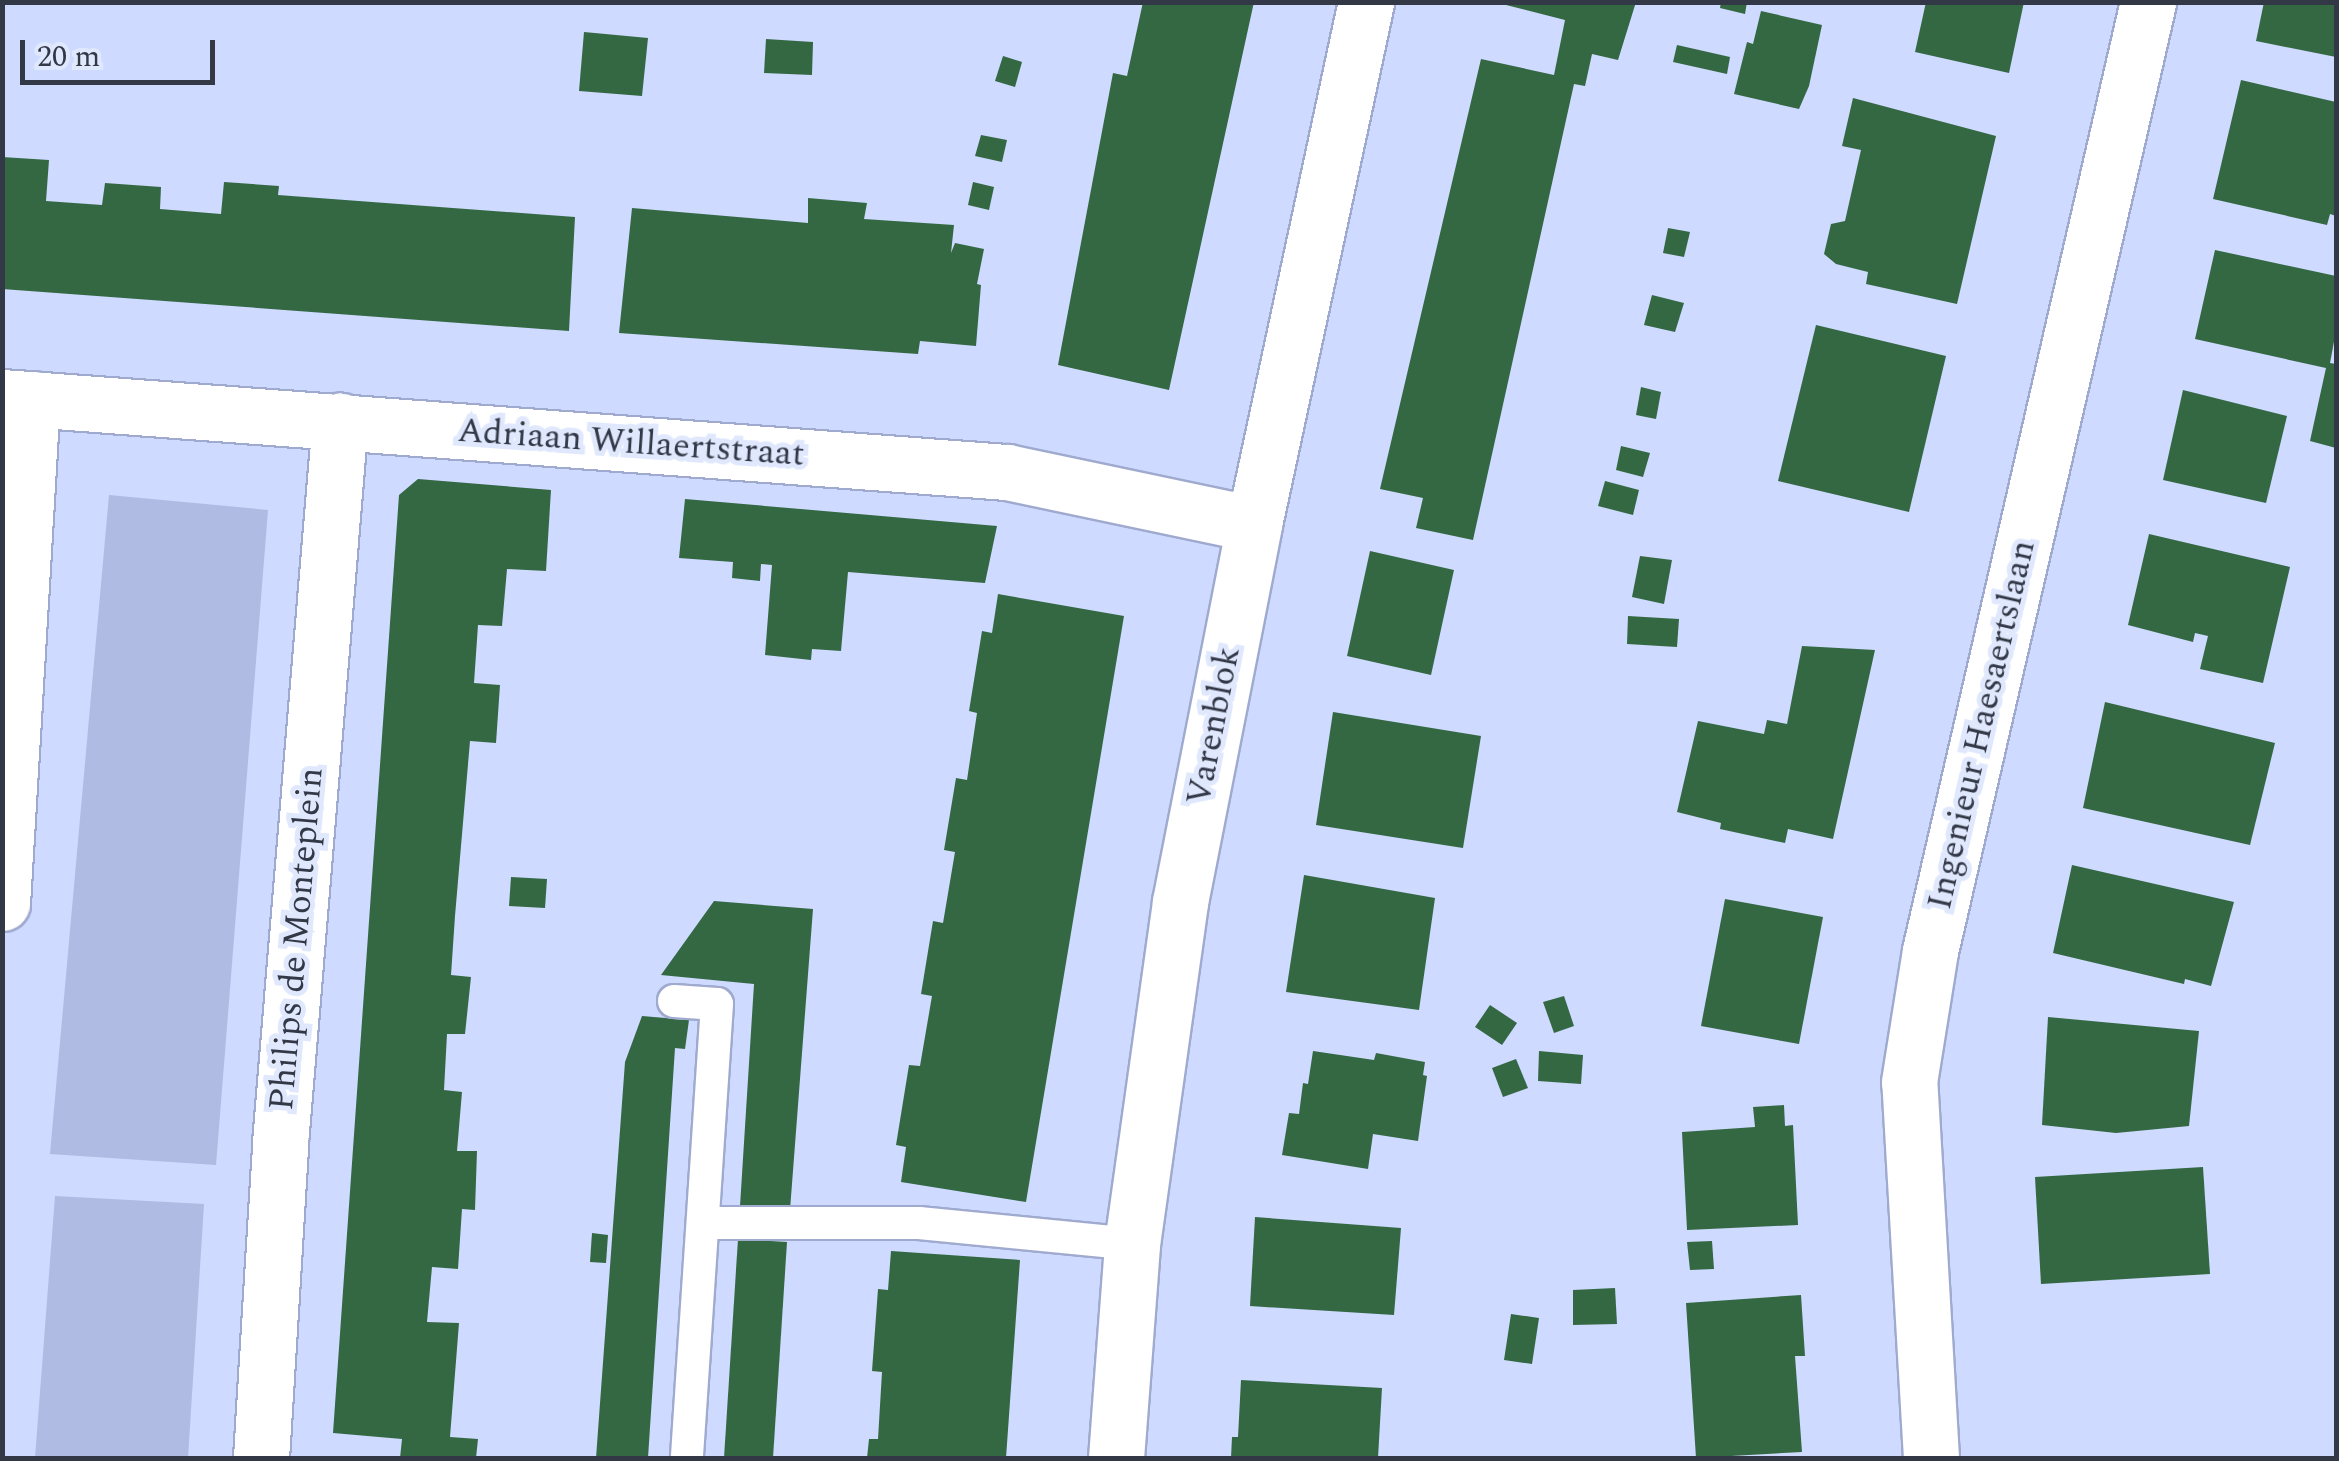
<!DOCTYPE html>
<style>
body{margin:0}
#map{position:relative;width:2339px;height:1461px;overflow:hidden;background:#cedaff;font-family:Spectral,serif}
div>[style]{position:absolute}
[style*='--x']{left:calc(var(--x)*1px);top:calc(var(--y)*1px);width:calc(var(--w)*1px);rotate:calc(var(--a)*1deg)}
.green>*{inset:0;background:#afbbe2}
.building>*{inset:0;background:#346842}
.roads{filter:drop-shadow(2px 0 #9faace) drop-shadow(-2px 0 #9faace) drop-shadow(0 2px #9faace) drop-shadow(0 -2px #9faace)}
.service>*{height:32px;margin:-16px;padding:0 16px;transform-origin:16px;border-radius:16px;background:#fff}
.minor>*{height:55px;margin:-27.5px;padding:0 27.5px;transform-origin:27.5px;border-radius:27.5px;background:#fff}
span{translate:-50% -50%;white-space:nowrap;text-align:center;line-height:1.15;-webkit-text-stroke:10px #e0e8fe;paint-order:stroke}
.street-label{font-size:35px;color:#333846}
.frame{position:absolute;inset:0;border:5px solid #333846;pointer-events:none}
.scale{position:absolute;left:20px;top:40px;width:195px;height:45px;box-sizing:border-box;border:5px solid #333846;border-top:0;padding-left:12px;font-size:30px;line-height:35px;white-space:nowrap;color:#333846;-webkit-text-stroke:8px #e0e8fe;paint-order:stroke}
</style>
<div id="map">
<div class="green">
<div style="clip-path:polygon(109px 495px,268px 510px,216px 1165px,50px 1154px)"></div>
<div style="clip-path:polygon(55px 1196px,204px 1204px,188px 1458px,35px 1458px)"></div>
</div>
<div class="building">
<div style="clip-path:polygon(1143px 2px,1254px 2px,1169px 390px,1058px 365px,1113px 73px,1127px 76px)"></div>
<div style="clip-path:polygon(1494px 2px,1636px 2px,1618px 60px,1592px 54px,1585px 86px,1574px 84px,1473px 540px,1416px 528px,1423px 498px,1380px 489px,1481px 59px,1554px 75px,1565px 20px)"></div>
<div style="clip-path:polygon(1721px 2px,1747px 2px,1745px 14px,1720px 8px)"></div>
<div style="clip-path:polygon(1926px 2px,2024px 2px,2009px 73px,1915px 52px)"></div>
<div style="clip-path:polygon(2264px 2px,2336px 2px,2336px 57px,2256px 41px)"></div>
<div style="clip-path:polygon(1761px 11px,1822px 25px,1809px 86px,1799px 109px,1734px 94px,1747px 42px,1753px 44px)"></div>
<div style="clip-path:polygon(584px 32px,648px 38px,642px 96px,579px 91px)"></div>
<div style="clip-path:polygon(766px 39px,813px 42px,812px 75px,764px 73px)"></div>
<div style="clip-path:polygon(1677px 45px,1730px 57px,1727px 74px,1673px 62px)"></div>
<div style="clip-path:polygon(1003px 56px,1022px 62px,1015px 87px,995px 81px)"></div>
<div style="clip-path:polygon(2241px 80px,2336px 102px,2336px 216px,2330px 214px,2327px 225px,2213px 199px)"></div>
<div style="clip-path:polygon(1853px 98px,1996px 136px,1957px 304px,1866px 284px,1868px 272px,1836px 264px,1824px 254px,1831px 224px,1845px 221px,1861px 150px,1842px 146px)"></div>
<div style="clip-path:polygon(981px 135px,1007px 140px,1002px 162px,975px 156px)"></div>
<div style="clip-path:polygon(2px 157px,49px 160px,46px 201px,102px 205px,105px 183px,161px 187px,160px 209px,221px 214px,224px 182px,279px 186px,278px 195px,575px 217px,569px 331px,2px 289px)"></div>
<div style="clip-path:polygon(973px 182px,994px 187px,989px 210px,968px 205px)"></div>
<div style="clip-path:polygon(808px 198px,867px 203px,864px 219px,954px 225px,951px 253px,955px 243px,984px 249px,977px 284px,981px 285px,976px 346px,920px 341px,918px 354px,619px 333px,632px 208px,808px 223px)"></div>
<div style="clip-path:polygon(1668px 228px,1690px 232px,1684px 257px,1663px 253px)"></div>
<div style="clip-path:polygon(2215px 250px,2336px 276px,2336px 331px,2330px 363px,2336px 364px,2336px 448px,2310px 441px,2326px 368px,2195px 339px)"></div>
<div style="clip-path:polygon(1652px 295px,1684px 303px,1675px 332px,1644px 325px)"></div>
<div style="clip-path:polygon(1816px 325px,1946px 356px,1909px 512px,1778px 481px)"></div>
<div style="clip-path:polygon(1641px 387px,1661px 392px,1656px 419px,1636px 415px)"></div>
<div style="clip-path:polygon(2183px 390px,2287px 416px,2266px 503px,2163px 480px)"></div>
<div style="clip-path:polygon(1621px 446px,1650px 453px,1643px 477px,1616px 470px)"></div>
<div style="clip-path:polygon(418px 479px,551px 490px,546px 571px,507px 569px,502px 626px,478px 625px,474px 683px,500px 685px,496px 743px,470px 741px,455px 916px,451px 975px,471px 977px,465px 1034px,447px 1034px,444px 1090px,462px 1092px,457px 1151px,477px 1151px,475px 1210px,462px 1209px,458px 1269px,432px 1267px,427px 1322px,459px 1323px,450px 1437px,478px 1439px,476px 1458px,400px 1458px,402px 1439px,333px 1433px,399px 495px)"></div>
<div style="clip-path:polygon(1605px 481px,1639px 490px,1633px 515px,1598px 506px)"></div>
<div style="clip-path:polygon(685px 499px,997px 526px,985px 583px,848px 572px,841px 651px,812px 649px,811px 660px,765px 655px,772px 565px,761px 564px,760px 581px,732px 578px,733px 562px,679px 558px)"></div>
<div style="clip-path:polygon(2149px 534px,2290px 567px,2263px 683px,2200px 669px,2208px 636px,2195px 633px,2193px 642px,2128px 625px)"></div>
<div style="clip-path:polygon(1370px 551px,1454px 570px,1431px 675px,1347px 656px)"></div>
<div style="clip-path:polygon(1640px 556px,1672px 560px,1664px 604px,1632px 597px)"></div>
<div style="clip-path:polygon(998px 594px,1124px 616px,1026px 1202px,901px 1182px,906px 1147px,896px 1145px,909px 1065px,920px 1066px,932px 996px,921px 994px,933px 921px,943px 923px,955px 852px,944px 850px,956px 778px,967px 780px,977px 713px,969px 711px,982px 631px,992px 633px)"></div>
<div style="clip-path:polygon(1628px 616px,1679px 619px,1677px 647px,1627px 644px)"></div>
<div style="clip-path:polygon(1802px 646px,1875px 650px,1833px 839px,1788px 829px,1785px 843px,1720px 829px,1721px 823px,1677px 812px,1698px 721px,1764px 734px,1767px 720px,1787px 724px)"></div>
<div style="clip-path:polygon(2105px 702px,2275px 743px,2250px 845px,2083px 808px)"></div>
<div style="clip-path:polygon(1333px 712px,1481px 736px,1463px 848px,1316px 825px)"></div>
<div style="clip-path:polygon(2072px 865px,2234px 902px,2211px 986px,2185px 979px,2184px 984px,2053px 953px)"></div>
<div style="clip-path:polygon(1304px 875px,1435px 898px,1419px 1010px,1286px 992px)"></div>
<div style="clip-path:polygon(511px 877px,547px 879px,545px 908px,509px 906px)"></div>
<div style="clip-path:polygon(1725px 899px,1823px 917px,1799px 1044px,1701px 1026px)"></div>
<div style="clip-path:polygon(714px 901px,813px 909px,790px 1210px,740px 1206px,754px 984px,661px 975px)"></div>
<div style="clip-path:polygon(1564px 996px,1574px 1026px,1554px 1033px,1543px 1002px)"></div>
<div style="clip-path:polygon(1490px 1005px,1517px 1023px,1502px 1045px,1475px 1027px)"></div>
<div style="clip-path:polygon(642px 1016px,689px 1020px,685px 1049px,675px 1048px,648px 1458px,596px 1458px,625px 1062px)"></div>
<div style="clip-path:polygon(2048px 1017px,2199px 1031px,2189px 1126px,2116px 1133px,2042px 1125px)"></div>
<div style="clip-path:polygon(1313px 1051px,1374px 1060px,1376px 1053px,1425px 1062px,1423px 1075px,1427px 1076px,1418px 1141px,1373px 1134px,1368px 1169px,1282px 1155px,1289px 1113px,1299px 1114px,1303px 1083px,1308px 1084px)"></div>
<div style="clip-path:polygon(1539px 1051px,1583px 1055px,1581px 1084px,1538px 1081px)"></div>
<div style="clip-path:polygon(1516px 1059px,1528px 1088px,1503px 1097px,1492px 1068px)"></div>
<div style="clip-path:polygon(1784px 1105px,1785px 1126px,1793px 1125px,1798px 1225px,1687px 1230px,1682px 1132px,1755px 1127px,1753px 1107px)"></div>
<div style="clip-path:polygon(2203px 1167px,2210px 1274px,2041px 1284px,2035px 1177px)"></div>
<div style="clip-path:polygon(1255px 1217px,1401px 1228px,1394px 1315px,1250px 1306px)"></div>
<div style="clip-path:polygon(592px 1233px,608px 1235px,606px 1263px,590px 1262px)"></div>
<div style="clip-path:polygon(738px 1239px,787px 1242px,773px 1458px,724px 1458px)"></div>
<div style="clip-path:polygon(1712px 1241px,1714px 1269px,1690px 1270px,1687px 1242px)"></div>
<div style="clip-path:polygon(891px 1251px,1020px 1260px,1006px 1458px,867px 1458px,869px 1439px,878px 1439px,882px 1372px,872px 1371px,878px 1289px,888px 1290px)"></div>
<div style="clip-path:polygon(1615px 1288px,1617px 1324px,1573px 1325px,1573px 1290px)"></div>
<div style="clip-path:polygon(1801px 1295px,1805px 1356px,1795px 1356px,1802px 1452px,1696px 1458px,1686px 1303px)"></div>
<div style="clip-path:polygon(1511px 1314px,1539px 1318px,1532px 1364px,1504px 1360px)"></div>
<div style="clip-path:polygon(1241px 1380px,1382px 1388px,1378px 1458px,1231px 1458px,1232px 1437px,1238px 1437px)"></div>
</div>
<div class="roads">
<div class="service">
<div style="--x:674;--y:1001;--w:43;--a:4"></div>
<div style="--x:717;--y:1004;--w:455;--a:93.8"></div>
<div style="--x:703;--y:1223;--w:216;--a:0"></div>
<div style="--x:919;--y:1223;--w:214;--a:5.6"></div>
</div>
<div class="minor">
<div style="--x:2;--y:397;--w:1008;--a:4.27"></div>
<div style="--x:1007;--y:472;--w:252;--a:11.9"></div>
<div style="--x:2;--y:903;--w:505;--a:-86.59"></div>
<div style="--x:261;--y:1458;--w:316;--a:-86.5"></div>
<div style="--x:280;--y:1143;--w:725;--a:-85.26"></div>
<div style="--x:1116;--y:1458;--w:215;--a:-85.7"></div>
<div style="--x:1132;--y:1244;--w:345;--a:-82"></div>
<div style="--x:1180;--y:902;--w:385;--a:-78.9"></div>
<div style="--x:1254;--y:524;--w:534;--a:-77.89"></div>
<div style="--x:1931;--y:1458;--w:377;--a:-93.3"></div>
<div style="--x:1909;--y:1082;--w:133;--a:-80.9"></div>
<div style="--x:1930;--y:951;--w:974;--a:-77.06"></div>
</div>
</div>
<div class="street-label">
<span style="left:631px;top:443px;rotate:4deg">Adriaan Willaertstraat</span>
<span style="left:1982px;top:725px;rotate:-77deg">Ingenieur Haesaertslaan</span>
<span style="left:1214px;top:726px;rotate:-79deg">Varenblok</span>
<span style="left:297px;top:939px;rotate:-85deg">Philips de Monteplein</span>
</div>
<div class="frame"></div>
<div class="scale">20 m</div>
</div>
